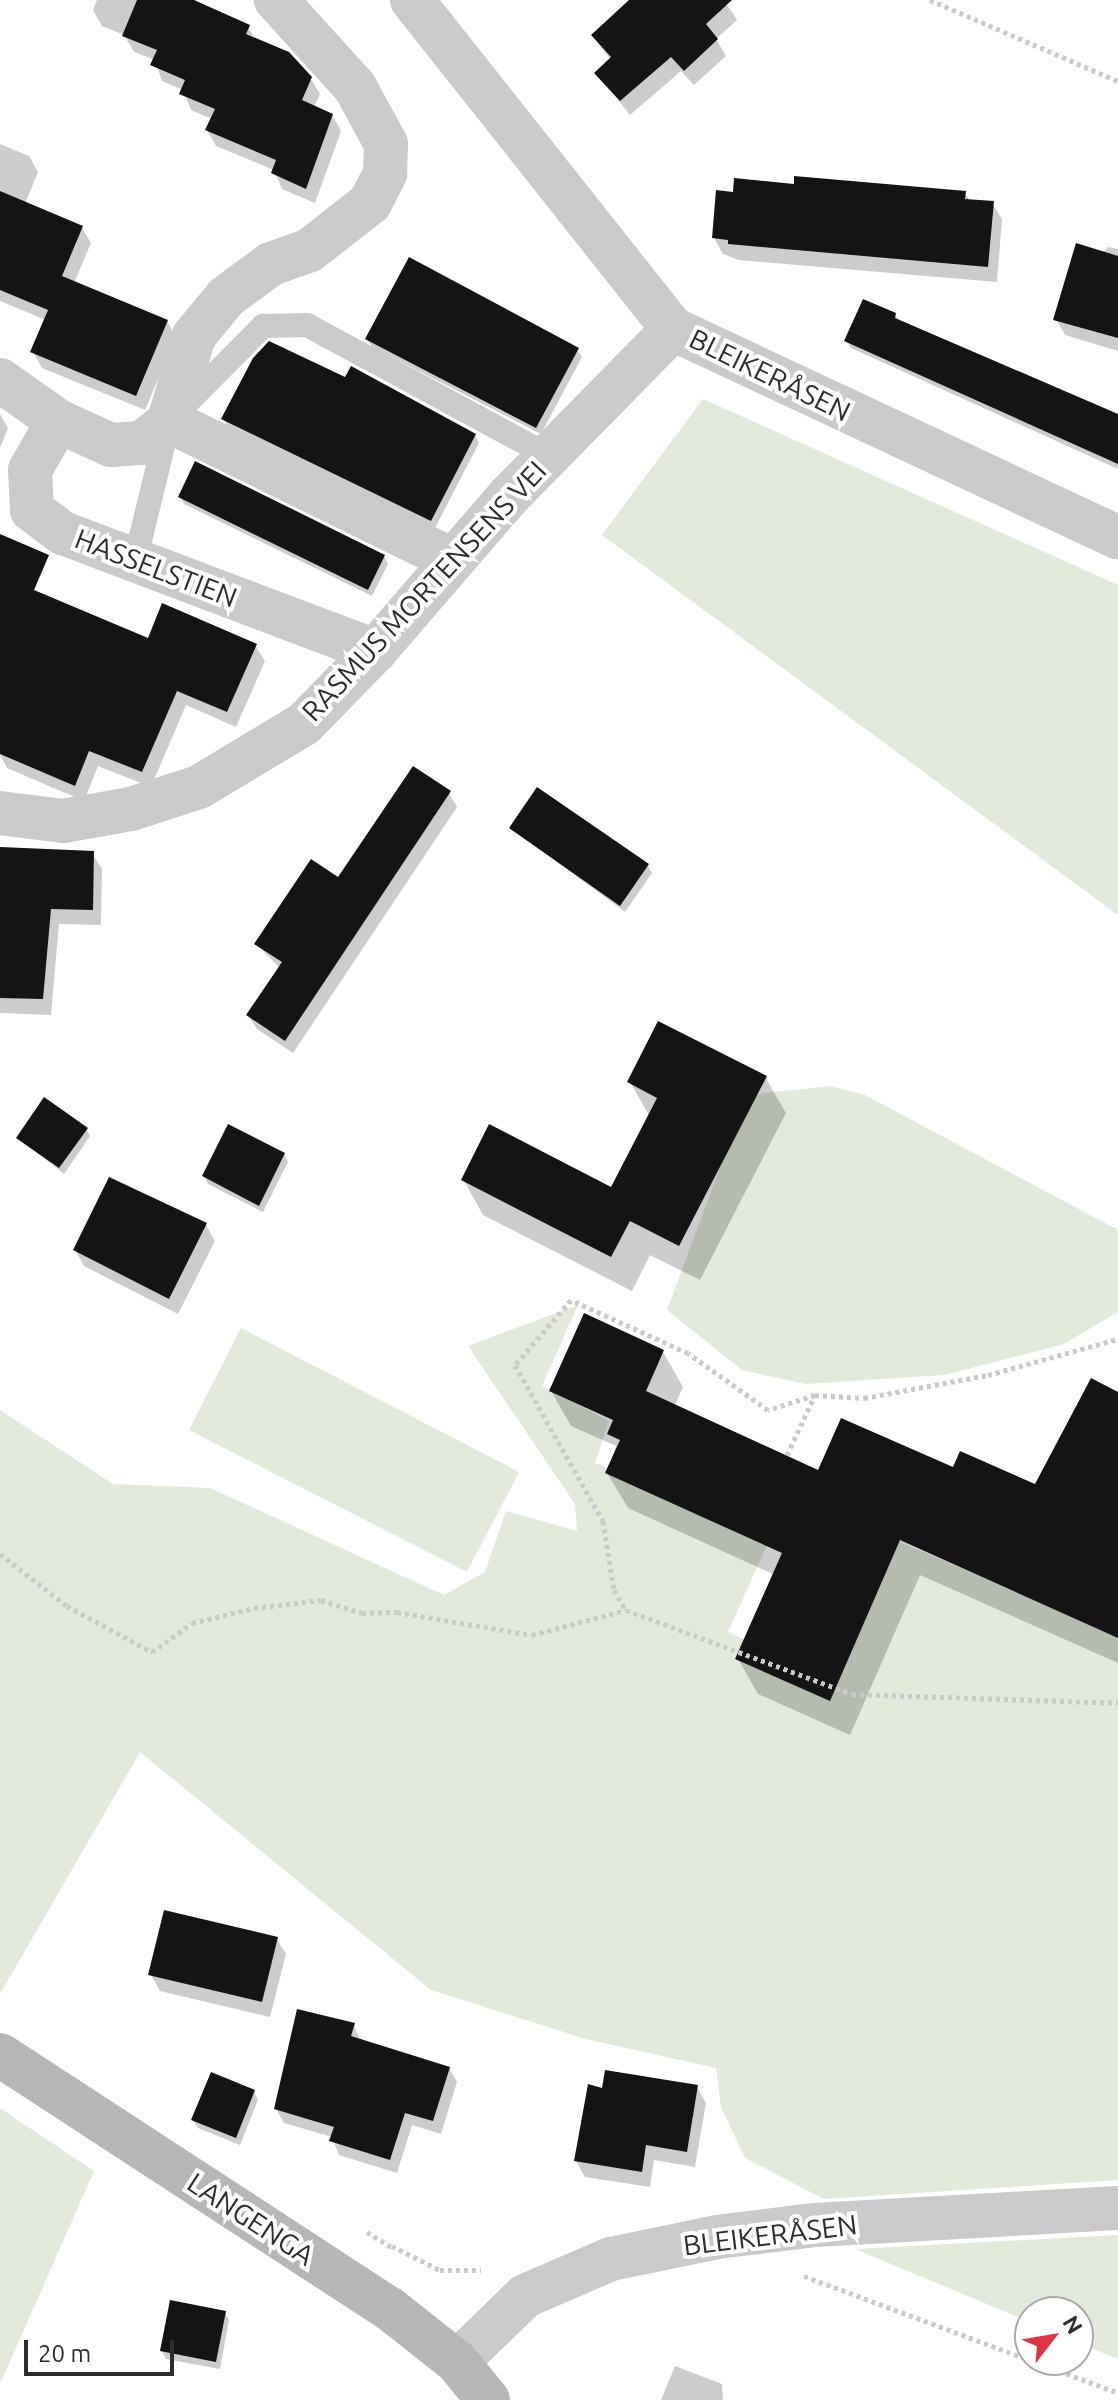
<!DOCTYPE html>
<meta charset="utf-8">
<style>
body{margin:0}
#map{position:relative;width:1118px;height:2400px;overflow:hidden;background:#fff;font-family:Ubuntu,sans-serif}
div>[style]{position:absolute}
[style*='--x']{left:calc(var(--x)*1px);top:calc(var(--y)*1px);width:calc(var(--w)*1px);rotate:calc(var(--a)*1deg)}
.green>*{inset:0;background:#e3eadb}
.shadow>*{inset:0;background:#0003}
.building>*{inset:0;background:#141414}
.path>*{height:5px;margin-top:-2.5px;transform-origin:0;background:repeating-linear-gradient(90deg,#cacaca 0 4px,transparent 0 8px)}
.service>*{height:24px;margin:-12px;padding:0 12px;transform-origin:12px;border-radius:12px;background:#cacaca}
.minor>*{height:44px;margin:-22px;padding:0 22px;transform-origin:22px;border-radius:22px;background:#cacaca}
.secondary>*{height:44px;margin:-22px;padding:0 22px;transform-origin:22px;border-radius:22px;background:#b7b7b7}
span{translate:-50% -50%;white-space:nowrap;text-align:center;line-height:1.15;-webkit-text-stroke:8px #fff;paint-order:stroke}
.street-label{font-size:28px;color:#2d2d2d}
.north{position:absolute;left:1014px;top:2296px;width:80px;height:80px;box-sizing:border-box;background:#fff;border:2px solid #ababab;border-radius:50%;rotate:59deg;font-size:22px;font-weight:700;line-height:32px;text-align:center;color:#2d2d2d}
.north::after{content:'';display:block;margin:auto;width:28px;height:36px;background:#df3446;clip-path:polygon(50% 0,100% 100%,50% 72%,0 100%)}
.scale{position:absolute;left:24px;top:2340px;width:150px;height:36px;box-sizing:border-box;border:4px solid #2d2d2d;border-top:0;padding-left:10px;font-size:24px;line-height:28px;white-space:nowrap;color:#2d2d2d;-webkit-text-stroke:6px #fff;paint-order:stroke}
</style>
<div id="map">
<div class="green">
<div style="clip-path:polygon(703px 399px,1118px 585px,1118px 915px,602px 535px)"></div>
<div style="clip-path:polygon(830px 1086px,865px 1095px,1118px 1230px,1118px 1312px,1064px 1344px,944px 1375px,806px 1384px,742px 1370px,667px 1310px,747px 1095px)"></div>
<div style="clip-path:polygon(578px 1305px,542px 1386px,609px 1421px,595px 1463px,771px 1536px,728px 1632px,816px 1672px,882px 1535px,1118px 1633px,1118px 2180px,824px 2199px,745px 2158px,721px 2107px,716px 2068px,586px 2039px,431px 1990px,140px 1752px,0 1994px,0 1410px,113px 1484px,210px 1488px,444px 1595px,485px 1572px,506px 1511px,577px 1531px,575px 1504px,468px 1346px)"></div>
<div style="clip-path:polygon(241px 1328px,519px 1472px,467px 1572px,189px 1430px)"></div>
<div style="clip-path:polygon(0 2108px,94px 2171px,0 2384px)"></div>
<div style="clip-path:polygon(1118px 2235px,1118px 2359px,1078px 2343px,1078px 2312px,1030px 2312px,1030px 2322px,855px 2249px)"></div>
</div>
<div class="shadow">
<div style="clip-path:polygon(97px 0,194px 0,248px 27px,256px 40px,310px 78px,320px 94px,314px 107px,332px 115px,341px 131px,315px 203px,282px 189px,274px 170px,216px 146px,207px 130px,212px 119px,191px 110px,183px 90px,162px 81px,155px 60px,134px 52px,124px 35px,102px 26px,93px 10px)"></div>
<div style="clip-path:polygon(637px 0,724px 0,737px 20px,716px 39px,726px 56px,694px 85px,681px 71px,630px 115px,597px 73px,611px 60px,593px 36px)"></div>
<div style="clip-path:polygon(0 144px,29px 156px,38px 172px,25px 204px,82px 228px,91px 243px,74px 283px,167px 321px,176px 337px,145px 410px,42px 368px,33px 352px,46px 320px,0 301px)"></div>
<div style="clip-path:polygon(795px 186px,965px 193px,970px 201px,992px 203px,1002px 219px,997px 282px,739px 260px,723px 254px,714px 238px,735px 194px)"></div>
<div style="clip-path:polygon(1108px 247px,1118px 249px,1118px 351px,1065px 335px,1056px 319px)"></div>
<div style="clip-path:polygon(895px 315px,899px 321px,1118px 416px,1118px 469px,851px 348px,847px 341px)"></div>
<div style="clip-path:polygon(367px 339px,577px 350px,582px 357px,541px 434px,372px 347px)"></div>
<div style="clip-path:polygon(346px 380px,475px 435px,479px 443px,435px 528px,228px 426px,223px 419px)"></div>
<div style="clip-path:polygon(0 414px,8px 428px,0 448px)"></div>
<div style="clip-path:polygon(180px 497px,384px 556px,388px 564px,372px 596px,184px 504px)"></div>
<div style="clip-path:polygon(0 602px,149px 640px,255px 645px,265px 661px,236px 727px,186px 705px,151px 787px,98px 766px,84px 801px,7px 768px,0 755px)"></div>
<div style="clip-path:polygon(449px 793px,457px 807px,293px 1053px,257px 1029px,248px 1015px,280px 968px,256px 944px)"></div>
<div style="clip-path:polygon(511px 828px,648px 866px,652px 873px,625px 912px)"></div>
<div style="clip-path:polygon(0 850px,92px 853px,102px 869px,101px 925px,59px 924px,51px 1015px,0 1013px)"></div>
<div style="clip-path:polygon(765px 1077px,786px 1113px,700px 1280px,650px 1255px,632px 1291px,483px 1215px,463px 1179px,612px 1190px,650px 1117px,630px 1082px)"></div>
<div style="clip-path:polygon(86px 1129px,90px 1136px,64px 1174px,18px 1138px)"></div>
<div style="clip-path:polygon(284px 1154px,288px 1162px,263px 1212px,208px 1184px,204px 1176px)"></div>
<div style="clip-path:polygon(206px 1225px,215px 1241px,178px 1314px,84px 1266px,75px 1250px)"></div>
<div style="clip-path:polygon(663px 1352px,683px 1387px,674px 1407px,819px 1472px,954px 1470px,1036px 1486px,1118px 1395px,1118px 1663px,920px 1575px,850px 1735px,758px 1694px,738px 1659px,775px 1575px,628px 1508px,607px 1473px,616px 1446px,571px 1426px,551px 1391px)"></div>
<div style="clip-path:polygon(276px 1938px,286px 1954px,270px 2017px,160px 1991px,151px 1975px)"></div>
<div style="clip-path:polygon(353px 2024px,361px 2041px,449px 2068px,457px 2082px,441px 2134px,412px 2125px,397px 2173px,339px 2155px,332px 2137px,284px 2123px,276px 2109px)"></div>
<div style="clip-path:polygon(697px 2087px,706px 2103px,695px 2167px,654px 2160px,650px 2187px,585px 2177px,576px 2161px,604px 2091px)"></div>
<div style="clip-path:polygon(254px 2092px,258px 2100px,240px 2145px,198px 2128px,193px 2120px)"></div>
<div style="clip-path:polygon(225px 2313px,229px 2320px,220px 2369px,166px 2359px,162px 2351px)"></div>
<div style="clip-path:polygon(675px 2366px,722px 2384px,723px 2400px,661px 2400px)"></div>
</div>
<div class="building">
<div style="clip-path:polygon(137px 0,194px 0,250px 25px,246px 34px,289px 52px,312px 77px,302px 100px,333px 114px,306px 189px,271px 173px,276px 160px,205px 130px,215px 109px,179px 94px,185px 80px,150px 65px,157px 50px,122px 36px)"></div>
<div style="clip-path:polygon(629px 0,732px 0,706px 24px,718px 39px,684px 71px,671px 57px,620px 101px,594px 73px,611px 57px,591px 35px)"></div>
<div style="clip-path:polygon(794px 176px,966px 191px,965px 199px,994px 201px,988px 267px,728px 244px,728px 240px,712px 238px,716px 190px,733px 192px,734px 178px,794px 184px)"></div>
<div style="clip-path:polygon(0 191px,83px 226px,62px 276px,168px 320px,136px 396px,30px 352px,48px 310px,0 290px)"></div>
<div style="clip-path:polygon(1076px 243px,1118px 256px,1118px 338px,1053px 320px)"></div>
<div style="clip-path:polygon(409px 257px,579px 348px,536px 428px,365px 339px)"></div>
<div style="clip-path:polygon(863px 299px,896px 313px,895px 318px,1118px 414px,1118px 464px,844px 341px)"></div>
<div style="clip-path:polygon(269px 341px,345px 377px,351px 366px,476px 434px,431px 521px,221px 419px,253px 358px)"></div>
<div style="clip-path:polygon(195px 461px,385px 555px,368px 590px,178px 497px)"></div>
<div style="clip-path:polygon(0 534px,49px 555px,34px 590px,148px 638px,162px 603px,257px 644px,227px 712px,177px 691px,142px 772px,89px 751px,75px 786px,0 754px)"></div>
<div style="clip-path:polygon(413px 766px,451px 791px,285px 1041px,246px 1015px,282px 962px,254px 944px,311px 859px,338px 877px)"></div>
<div style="clip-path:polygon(537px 787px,649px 864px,620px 906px,509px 828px)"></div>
<div style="clip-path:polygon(0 847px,94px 851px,93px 910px,51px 909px,43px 999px,0 998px)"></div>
<div style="clip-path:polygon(658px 1021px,767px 1076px,679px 1246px,630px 1221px,611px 1257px,461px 1180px,489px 1124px,611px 1187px,657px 1098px,627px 1082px)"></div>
<div style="clip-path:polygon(44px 1097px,88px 1128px,59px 1168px,16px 1138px)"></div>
<div style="clip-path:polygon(228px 1124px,285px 1153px,259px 1206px,202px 1176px)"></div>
<div style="clip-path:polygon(109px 1177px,207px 1223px,169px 1299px,73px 1250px)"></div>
<div style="clip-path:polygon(584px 1313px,664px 1350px,646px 1391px,818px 1470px,841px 1418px,953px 1467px,960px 1451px,1035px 1484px,1091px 1378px,1118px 1392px,1118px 1638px,900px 1540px,830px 1701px,735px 1659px,782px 1553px,605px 1473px,620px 1440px,607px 1434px,613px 1420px,549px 1391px)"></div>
<div style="clip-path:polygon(164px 1910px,278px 1937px,262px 2002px,148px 1975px)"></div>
<div style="clip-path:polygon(297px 2009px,355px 2023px,351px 2036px,450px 2067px,433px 2121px,405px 2113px,390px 2160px,329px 2141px,334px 2127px,274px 2109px)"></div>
<div style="clip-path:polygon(605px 2070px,698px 2085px,687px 2152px,646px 2145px,642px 2172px,574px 2161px,588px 2084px,602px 2088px)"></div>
<div style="clip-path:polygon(211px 2072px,255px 2090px,236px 2138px,191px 2120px)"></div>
<div style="clip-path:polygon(170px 2300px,226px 2311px,216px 2362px,160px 2351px)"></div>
</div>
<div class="path">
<div style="--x:930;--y:0;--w:205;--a:23.3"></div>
<div style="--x:815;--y:1395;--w:49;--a:162.3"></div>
<div style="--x:768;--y:1410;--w:98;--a:-144.5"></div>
<div style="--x:688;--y:1353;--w:128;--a:-155.6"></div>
<div style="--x:571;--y:1300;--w:86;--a:130.7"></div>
<div style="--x:515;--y:1365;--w:179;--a:60.6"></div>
<div style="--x:603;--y:1521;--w:70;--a:80.9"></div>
<div style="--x:614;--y:1590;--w:23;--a:59"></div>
<div style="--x:626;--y:1610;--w:241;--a:20.4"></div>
<div style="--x:852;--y:1694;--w:266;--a:1.9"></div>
<div style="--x:787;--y:1455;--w:66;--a:-65"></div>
<div style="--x:815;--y:1395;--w:49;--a:3.5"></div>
<div style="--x:864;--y:1398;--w:126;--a:-10.5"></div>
<div style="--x:988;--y:1375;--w:135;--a:-15.5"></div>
<div style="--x:0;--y:1554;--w:85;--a:37.8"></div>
<div style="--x:67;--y:1606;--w:97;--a:28.4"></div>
<div style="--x:152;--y:1652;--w:49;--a:-35.9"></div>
<div style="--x:192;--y:1623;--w:64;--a:-13.6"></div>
<div style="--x:254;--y:1608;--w:67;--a:-6.8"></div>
<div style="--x:321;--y:1600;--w:43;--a:17.6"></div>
<div style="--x:362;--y:1613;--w:35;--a:-2"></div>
<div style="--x:397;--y:1612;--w:137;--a:9.7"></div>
<div style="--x:532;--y:1635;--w:97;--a:-14.9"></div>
<div style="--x:367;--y:2232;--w:28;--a:32"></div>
<div style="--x:392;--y:2246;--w:54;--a:26.6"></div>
<div style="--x:440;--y:2270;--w:41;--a:0"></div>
<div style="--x:804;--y:2276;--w:335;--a:20.4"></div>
</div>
<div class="service">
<div style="--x:135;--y:561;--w:144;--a:-76.3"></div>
<div style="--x:169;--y:421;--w:134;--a:-45.3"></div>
<div style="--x:263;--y:326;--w:44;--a:-1.3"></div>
<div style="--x:307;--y:325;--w:275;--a:28.4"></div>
</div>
<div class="minor">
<div style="--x:412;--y:0;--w:420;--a:51.6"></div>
<div style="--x:673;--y:329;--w:491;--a:25.1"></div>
<div style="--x:0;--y:380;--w:71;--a:35.3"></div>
<div style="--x:58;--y:421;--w:58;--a:24.4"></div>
<div style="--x:111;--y:445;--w:31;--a:-4"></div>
<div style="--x:142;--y:443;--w:35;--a:-39"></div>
<div style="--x:169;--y:421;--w:89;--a:-73.6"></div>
<div style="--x:194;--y:336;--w:50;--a:-50.6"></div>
<div style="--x:226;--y:297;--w:56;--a:-36.3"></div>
<div style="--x:271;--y:264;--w:41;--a:-19.7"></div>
<div style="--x:310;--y:250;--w:76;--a:-38.1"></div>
<div style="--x:370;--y:203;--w:34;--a:-63"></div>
<div style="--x:385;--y:173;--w:29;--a:-88"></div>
<div style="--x:386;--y:144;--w:65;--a:-118.5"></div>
<div style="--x:355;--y:87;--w:118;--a:-132.2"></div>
<div style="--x:58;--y:421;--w:56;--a:119.7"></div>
<div style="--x:30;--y:470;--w:40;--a:87.1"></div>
<div style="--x:32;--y:510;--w:39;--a:37"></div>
<div style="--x:63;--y:533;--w:334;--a:20.7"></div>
<div style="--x:169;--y:421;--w:314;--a:26.1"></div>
<div style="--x:0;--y:813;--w:64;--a:7.2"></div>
<div style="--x:63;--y:821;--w:69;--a:-10"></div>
<div style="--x:131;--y:809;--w:71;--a:-17.9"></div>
<div style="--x:199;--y:787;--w:122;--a:-31"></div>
<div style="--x:304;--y:724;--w:102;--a:-45.8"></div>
<div style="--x:375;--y:651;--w:205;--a:-49.2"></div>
<div style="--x:509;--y:496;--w:234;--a:-45.5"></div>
<div style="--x:457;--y:2362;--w:95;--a:-44.1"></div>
<div style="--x:525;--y:2296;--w:94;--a:-23.3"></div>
<div style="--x:611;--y:2259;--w:108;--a:-11.7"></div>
<div style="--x:717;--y:2237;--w:99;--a:-7"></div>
<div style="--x:815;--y:2225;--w:303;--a:-3.2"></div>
</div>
<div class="secondary">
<div style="--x:0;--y:2055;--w:465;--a:33.1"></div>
<div style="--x:390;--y:2309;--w:85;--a:38.3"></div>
<div style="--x:457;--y:2362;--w:49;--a:50.8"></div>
</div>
<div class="street-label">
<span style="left:770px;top:375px;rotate:26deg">BLEIKERÅSEN</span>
<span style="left:156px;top:568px;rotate:21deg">HASSELSTIEN</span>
<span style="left:424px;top:591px;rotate:-47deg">RASMUS MORTENSENS VEI</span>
<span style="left:251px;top:2219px;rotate:33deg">LANGENGA</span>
<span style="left:770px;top:2235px;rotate:-7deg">BLEIKERÅSEN</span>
</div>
<div class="north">N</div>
<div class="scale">20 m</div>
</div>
